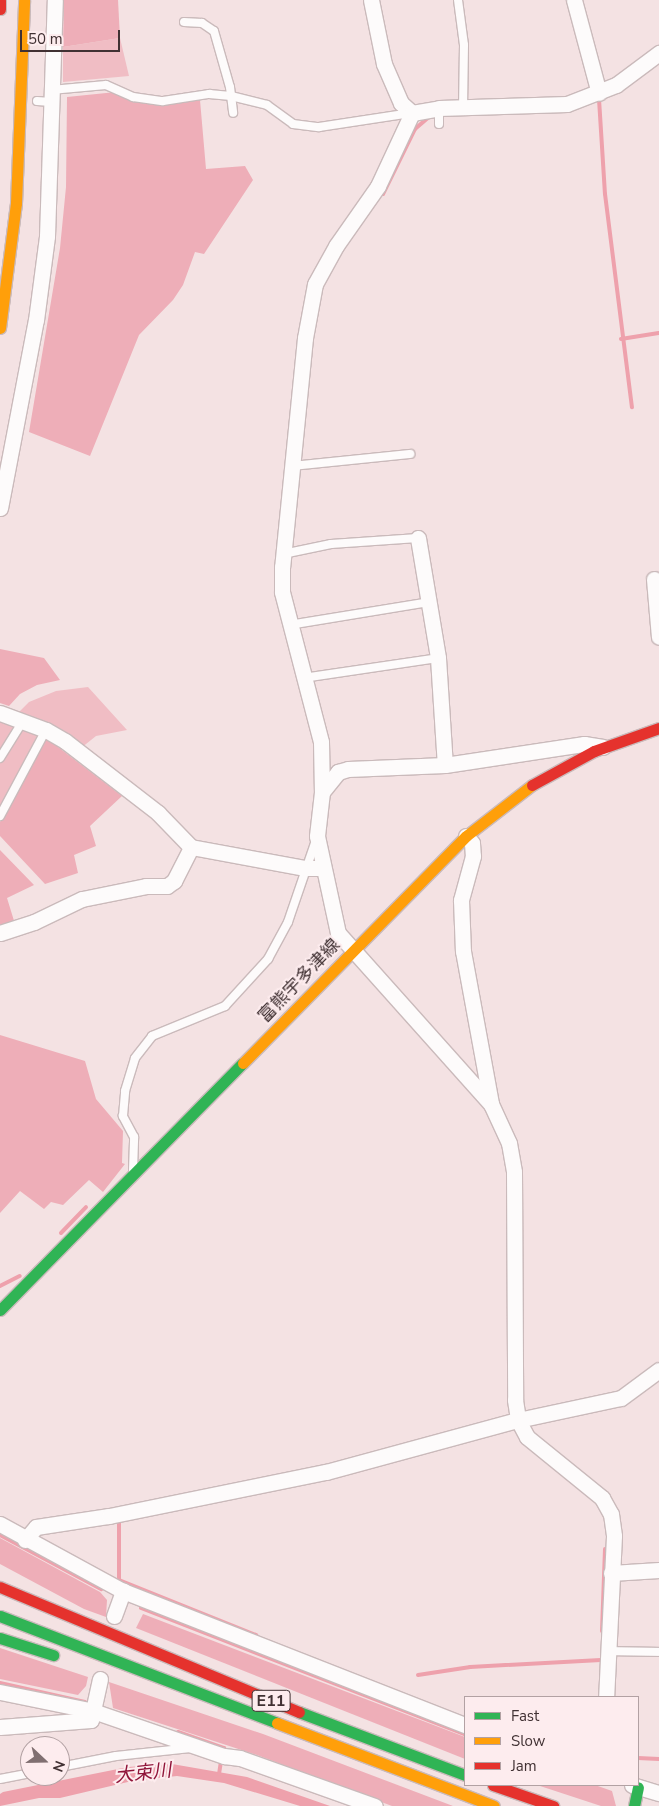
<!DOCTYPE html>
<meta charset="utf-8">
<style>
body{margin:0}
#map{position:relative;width:659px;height:1806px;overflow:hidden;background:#f4e2e3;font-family:"Nunito Sans","Noto Sans JP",sans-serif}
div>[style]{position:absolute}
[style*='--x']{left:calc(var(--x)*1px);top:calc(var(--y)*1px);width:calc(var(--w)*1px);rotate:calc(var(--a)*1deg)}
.green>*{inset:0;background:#f0bdc4}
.forest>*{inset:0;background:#eeaeb8}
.water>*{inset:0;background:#eea1ac}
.stream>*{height:4px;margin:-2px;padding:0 2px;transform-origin:2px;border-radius:2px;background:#eea1ac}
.roads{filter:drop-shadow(1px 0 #cababb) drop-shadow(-1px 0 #cababb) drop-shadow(0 1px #cababb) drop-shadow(0 -1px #cababb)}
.lane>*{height:8px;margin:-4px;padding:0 4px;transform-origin:4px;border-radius:4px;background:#fdfbfb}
.street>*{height:15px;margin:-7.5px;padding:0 7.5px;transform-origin:7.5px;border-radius:7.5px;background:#fdfbfb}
.fast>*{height:11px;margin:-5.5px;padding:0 5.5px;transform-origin:5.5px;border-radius:5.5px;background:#30b455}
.slow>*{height:11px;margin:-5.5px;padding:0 5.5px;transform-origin:5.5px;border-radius:5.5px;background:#ff9f0a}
.jam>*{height:11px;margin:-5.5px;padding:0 5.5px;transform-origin:5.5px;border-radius:5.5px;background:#e5322d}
span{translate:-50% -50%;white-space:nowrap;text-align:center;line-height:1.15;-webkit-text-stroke:4px #fdecee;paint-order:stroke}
.shield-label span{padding:1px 4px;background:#fdecee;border:1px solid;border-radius:4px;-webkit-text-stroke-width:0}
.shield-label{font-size:16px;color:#413133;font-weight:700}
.street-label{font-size:18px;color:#413133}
.water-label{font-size:19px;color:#8f1439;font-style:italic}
.legend{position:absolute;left:464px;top:1696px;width:175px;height:90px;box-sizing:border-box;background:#fdecee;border:1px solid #b2a1a3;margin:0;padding:6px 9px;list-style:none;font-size:15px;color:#413133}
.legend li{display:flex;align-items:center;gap:10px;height:25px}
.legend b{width:25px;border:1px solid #b2a1a3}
.north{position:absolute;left:20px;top:1736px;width:50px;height:50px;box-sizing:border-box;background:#fdecee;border:1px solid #b2a1a3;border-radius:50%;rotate:111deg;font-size:14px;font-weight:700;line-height:20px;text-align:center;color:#413133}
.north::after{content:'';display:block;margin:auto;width:18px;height:22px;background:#806f71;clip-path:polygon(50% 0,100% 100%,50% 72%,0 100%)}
.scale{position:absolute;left:20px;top:30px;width:100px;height:22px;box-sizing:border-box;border:2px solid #413133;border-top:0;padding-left:6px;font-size:15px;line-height:18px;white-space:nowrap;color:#413133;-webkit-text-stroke:4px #fdecee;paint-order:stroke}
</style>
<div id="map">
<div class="green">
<div style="clip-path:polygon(120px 38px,129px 76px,63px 82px,63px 47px)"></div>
<div style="clip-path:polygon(88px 687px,127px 730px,96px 736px,81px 748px,57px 729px,19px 712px,29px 702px,56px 691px)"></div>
<div style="clip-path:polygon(0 720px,38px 734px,0 808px)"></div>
</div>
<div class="forest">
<div style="clip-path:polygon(64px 0,118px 0,120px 38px,63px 47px)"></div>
<div style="clip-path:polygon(116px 92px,162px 103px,200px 100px,206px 169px,245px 166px,253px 180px,204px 254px,195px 252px,183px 285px,173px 300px,139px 335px,90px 456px,29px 432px,60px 248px,66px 187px,67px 97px)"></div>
<div style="clip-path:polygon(0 649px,44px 658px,60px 680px,37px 685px,20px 694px,9px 706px,0 703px)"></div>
<div style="clip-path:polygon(45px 737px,122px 796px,90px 826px,96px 846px,74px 855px,78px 873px,45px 884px,0 836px,0 822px)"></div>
<div style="clip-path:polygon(0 850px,34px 885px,7px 898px,15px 924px,0 927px)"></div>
<div style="clip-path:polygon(0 1035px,85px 1061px,96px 1099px,123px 1131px,122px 1163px,125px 1164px,103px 1192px,89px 1180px,63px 1205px,51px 1202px,44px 1209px,20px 1191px,0 1213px)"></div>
<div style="clip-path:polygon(0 1538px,100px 1592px,107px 1600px,106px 1617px,84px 1609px,0 1564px)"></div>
<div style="clip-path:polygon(143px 1614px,465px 1737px,465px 1759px,136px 1628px)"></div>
<div style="clip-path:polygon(0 1648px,88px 1677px,86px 1686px,78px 1695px,0 1679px)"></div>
<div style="clip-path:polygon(109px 1682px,263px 1734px,453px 1806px,392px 1806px,257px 1755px,113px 1708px)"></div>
<div style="clip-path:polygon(537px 1785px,595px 1785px,612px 1791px,616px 1806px,601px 1806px)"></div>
</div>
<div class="water">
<div style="clip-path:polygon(172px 1764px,247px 1777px,330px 1806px,300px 1806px,224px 1783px,177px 1776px,132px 1781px,60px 1798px,39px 1798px,0 1806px,0 1794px,3px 1792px,128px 1767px)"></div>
</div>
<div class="stream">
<div style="--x:599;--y:99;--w:95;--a:86.4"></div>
<div style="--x:605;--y:194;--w:215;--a:82.8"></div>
<div style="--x:383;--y:194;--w:72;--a:-63.8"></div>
<div style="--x:415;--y:129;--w:20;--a:-41"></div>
<div style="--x:621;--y:339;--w:38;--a:-9"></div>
<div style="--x:61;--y:1233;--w:36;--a:-46"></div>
<div style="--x:0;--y:1286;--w:22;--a:-27"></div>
<div style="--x:119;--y:1520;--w:60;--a:90"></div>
<div style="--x:119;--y:1580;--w:148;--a:21.9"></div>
<div style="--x:0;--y:1535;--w:115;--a:28.1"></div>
<div style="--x:141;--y:1608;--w:348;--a:21.3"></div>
<div style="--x:602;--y:1631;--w:82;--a:-87.9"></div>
<div style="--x:418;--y:1675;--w:53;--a:-8.7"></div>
<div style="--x:470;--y:1667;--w:131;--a:-3.1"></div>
<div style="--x:0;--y:1683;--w:87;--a:12.6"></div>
<div style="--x:178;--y:1732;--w:49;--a:19.2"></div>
<div style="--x:224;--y:1748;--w:3;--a:90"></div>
<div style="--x:638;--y:1758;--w:21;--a:3"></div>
<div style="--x:219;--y:1774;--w:13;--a:-81"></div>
</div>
<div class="roads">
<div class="lane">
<div style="--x:458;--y:0;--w:45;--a:82.4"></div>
<div style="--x:464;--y:45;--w:62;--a:90.9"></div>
<div style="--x:184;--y:22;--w:18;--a:3"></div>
<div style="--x:202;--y:23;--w:14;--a:34"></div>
<div style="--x:214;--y:31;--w:58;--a:74.1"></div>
<div style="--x:230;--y:87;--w:26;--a:83"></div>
<div style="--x:51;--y:90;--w:55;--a:-5.2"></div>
<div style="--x:106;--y:85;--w:30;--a:24"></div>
<div style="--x:133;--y:97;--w:30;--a:8"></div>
<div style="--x:163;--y:101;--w:47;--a:-8.7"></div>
<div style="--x:209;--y:94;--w:22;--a:5"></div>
<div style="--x:231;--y:96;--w:37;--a:14"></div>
<div style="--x:267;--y:105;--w:32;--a:36"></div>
<div style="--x:293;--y:124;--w:26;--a:7"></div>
<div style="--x:319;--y:127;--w:93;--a:-8.7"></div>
<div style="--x:37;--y:101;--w:14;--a:4"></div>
<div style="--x:439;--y:124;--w:16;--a:-90"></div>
<div style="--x:291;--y:466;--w:120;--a:-5.8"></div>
<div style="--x:283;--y:554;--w:49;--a:-11.8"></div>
<div style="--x:331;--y:544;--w:87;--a:-3.9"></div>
<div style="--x:289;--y:625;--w:143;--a:-9.3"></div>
<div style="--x:303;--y:678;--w:136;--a:-8.4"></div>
<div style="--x:0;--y:758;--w:44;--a:-58.1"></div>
<div style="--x:0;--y:816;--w:98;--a:-61.9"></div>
<div style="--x:133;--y:1170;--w:33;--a:-88"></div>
<div style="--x:134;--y:1137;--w:24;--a:-118"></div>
<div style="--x:123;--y:1116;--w:25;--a:-85"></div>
<div style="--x:125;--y:1091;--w:34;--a:-73"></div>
<div style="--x:135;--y:1058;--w:28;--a:-52"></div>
<div style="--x:152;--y:1036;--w:79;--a:-22.3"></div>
<div style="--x:225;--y:1006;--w:64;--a:-47.5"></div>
<div style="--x:268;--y:959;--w:42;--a:-61.6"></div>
<div style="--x:288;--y:922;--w:87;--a:-71.1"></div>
<div style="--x:608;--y:1651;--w:51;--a:1.1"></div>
<div style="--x:60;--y:1767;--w:57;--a:-11.1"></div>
<div style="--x:116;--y:1756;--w:75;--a:-6.1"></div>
<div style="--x:0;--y:1779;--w:31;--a:-11"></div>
</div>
<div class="street">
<div style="--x:371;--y:0;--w:65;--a:78.5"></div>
<div style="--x:384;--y:64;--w:43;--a:66.4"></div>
<div style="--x:401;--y:103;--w:15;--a:42"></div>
<div style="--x:574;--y:0;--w:96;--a:75"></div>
<div style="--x:412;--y:113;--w:81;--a:115"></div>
<div style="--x:378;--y:186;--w:73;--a:125"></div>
<div style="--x:336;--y:246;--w:43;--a:118.9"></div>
<div style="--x:315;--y:284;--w:55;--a:100.5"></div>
<div style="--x:305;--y:338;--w:230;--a:95.7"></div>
<div style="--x:282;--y:567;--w:25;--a:90"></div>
<div style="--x:282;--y:592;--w:155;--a:75.4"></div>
<div style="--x:321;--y:742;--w:50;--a:88.9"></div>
<div style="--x:322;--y:792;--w:44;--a:96.5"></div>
<div style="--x:317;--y:836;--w:99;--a:77.8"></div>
<div style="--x:338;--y:933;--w:229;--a:48.2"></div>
<div style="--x:491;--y:1104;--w:43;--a:65.2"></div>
<div style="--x:509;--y:1143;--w:29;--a:80"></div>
<div style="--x:514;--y:1172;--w:228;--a:89.7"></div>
<div style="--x:515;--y:1400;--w:20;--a:81"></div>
<div style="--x:518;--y:1420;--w:19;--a:62"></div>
<div style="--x:527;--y:1437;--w:97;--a:39.1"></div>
<div style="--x:602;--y:1498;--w:18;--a:61"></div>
<div style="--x:611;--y:1514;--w:22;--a:82"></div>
<div style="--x:614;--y:1536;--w:161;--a:92.8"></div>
<div style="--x:412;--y:113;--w:27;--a:-10"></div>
<div style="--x:439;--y:108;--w:128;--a:-1.8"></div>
<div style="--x:567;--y:104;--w:53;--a:-21.2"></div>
<div style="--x:616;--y:85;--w:54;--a:-36.7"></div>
<div style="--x:0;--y:508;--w:191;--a:-79.2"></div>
<div style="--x:36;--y:320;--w:85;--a:-82.5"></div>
<div style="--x:47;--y:236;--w:236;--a:-88.1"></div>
<div style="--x:418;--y:538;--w:122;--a:80.5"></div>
<div style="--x:438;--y:658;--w:107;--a:86.3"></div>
<div style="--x:654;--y:579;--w:58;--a:85.1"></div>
<div style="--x:0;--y:713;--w:49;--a:20.3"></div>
<div style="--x:46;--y:730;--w:22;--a:30"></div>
<div style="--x:65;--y:741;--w:118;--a:37.7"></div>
<div style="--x:158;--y:813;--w:47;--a:45.9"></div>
<div style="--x:191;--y:847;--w:115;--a:10.5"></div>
<div style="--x:304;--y:868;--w:19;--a:0"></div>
<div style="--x:322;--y:792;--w:26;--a:-51"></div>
<div style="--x:338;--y:772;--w:10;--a:-17"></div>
<div style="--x:348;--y:769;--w:97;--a:-2.4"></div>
<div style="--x:445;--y:765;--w:141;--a:-8.6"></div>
<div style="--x:584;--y:744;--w:19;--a:9"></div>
<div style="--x:466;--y:836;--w:9;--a:49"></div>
<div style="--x:472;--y:843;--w:13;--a:86"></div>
<div style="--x:473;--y:856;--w:46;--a:105.3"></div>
<div style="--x:461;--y:900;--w:51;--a:87.8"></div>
<div style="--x:463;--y:951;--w:156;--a:79.6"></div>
<div style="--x:0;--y:933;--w:36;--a:-18"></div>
<div style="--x:34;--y:922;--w:53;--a:-25.6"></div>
<div style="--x:82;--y:899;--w:65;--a:-11.5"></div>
<div style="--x:146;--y:886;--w:21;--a:0"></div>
<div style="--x:167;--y:886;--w:9;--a:-36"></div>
<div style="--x:174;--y:881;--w:38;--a:-63"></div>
<div style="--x:0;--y:1524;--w:140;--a:28.6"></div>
<div style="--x:123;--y:1591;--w:367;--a:21.4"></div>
<div style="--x:25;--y:1540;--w:17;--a:-50"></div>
<div style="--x:36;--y:1527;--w:74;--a:-8.6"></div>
<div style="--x:109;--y:1516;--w:221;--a:-11.5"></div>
<div style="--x:326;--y:1472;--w:199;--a:-15.2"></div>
<div style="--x:518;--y:1420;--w:105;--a:-12.1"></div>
<div style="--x:621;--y:1398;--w:47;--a:-36.4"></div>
<div style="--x:611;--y:1573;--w:48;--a:-3.6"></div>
<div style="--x:114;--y:1616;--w:27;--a:-70"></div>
<div style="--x:0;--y:1692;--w:95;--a:11.5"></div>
<div style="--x:93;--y:1711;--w:139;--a:19"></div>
<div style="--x:224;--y:1756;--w:16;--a:7"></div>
<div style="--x:240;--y:1758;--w:143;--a:19.6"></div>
<div style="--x:0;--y:1727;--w:91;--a:-4.4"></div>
<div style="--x:91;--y:1720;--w:42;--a:-77.6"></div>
<div style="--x:632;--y:1785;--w:28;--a:17"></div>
</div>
<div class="fast">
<div style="--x:0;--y:1310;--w:346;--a:-45.5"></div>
<div style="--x:0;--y:1616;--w:297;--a:21.1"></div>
<div style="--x:0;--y:1638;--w:56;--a:17.8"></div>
<div style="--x:299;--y:1712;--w:178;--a:20.8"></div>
<div style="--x:634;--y:1806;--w:19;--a:-78"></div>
</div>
<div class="slow">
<div style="--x:0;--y:328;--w:126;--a:-82.7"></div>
<div style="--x:16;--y:203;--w:203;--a:-87.7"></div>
<div style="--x:243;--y:1063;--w:318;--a:-45.5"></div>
<div style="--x:466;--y:836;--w:83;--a:-37.7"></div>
<div style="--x:277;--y:1723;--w:232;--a:20.9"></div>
</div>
<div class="jam">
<div style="--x:0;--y:0;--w:9;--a:90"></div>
<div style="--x:532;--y:785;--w:71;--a:-28.7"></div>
<div style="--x:594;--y:751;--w:69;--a:-19.5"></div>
<div style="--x:0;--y:1587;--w:324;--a:22.7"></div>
<div style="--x:493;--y:1785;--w:64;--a:19.3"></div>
</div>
</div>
<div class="shield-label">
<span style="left:271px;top:1701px">E11</span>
</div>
<div class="street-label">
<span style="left:299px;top:981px;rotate:-46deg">富熊宇多津線</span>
</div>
<div class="water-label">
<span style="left:143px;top:1774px;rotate:-6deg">大束川</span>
</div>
<ul class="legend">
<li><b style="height:6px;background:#30b455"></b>Fast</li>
<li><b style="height:6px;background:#ff9f0a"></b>Slow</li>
<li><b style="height:6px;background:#e5322d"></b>Jam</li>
</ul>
<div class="north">N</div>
<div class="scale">50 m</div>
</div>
